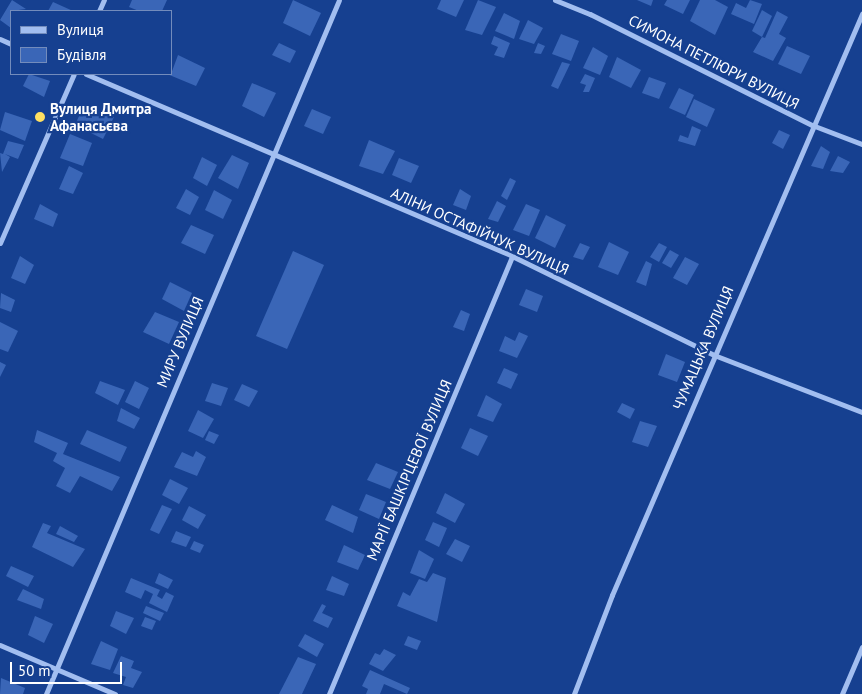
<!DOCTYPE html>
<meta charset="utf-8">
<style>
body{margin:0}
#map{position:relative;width:862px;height:694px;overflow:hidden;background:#164090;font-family:"PT Sans",sans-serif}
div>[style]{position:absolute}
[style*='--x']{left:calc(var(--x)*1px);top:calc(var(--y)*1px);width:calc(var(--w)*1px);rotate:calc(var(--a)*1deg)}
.building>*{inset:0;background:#3a66b7}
.minor>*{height:5px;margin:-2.5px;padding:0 2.5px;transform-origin:2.5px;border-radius:2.5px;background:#a2bef0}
.dots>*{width:14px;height:14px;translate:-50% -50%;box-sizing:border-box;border:2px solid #164090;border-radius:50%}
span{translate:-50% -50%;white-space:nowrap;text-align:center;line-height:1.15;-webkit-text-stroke:4.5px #164090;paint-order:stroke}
.street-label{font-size:15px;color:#fff}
.poi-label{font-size:15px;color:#fff;font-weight:700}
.left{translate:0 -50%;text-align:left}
.legend{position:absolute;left:10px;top:10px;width:162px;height:65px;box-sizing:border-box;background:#164090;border:1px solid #738cbc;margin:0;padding:6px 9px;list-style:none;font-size:15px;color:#fff}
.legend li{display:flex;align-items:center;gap:10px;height:25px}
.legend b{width:25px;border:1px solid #738cbc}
.scale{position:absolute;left:10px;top:662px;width:112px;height:22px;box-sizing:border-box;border:2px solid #fff;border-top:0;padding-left:6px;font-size:15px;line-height:18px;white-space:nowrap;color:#fff;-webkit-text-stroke:4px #164090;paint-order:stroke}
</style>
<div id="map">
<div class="building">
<div style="clip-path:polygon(12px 0,26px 9px,11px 11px,11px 28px,0 20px)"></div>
<div style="clip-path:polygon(132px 0,167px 0,162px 11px,139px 11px,129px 7px)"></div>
<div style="clip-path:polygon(293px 0,321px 13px,310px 36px,283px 23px)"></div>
<div style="clip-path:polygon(441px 0,464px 0,456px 17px,437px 9px)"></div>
<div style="clip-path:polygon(478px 0,496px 7px,482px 35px,465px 30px)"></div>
<div style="clip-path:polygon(637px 0,653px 0,651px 6px)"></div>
<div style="clip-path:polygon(667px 0,690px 0,683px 14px,664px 5px)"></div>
<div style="clip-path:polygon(700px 0,715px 0,728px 7px,715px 35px,690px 21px)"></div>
<div style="clip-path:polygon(750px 0,762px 4px,754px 24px,731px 14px,736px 3px,746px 8px)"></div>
<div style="clip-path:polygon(53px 2px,73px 11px,48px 11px)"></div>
<div style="clip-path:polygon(762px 10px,772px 16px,762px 37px,752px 31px)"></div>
<div style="clip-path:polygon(777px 11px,788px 17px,779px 34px,786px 38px,773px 61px,753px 52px,762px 37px,765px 38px)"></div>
<div style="clip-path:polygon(504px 13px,520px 21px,514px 39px,495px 31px)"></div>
<div style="clip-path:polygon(528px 20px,543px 28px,534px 44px,519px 39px)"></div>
<div style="clip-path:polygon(561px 34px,579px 41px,571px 61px,552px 54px)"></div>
<div style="clip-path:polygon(494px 36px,510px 43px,504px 58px,494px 55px,498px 47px,491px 44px)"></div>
<div style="clip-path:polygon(279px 43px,296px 51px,290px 63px,272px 55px)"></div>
<div style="clip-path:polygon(538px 43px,545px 46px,541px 54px,534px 53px)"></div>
<div style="clip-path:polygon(787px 46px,810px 56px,801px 74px,778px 64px)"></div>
<div style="clip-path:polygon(593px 47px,608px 56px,600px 75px,583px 68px)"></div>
<div style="clip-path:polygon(178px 55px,205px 68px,196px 86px,167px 74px,171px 74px)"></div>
<div style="clip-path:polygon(617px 57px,641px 70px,631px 88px,609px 77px)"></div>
<div style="clip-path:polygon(562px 62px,570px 64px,558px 89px,551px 86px)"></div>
<div style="clip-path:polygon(29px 74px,50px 81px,44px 97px,23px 86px)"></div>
<div style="clip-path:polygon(585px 74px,595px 78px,589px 92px,583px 92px,586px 85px,580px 83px)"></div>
<div style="clip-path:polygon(649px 77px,666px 83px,659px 99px,642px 93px)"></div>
<div style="clip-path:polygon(252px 83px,276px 93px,264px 117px,242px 106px)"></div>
<div style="clip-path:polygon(679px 88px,694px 95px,685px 115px,669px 108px)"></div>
<div style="clip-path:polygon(694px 99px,715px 109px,707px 127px,686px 117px)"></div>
<div style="clip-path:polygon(84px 105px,114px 117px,103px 139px,75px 125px)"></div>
<div style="clip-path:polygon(312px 109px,331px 117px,323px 134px,304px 126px)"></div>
<div style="clip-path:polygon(5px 112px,32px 121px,25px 141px,0 130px)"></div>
<div style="clip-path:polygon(692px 126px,701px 130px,695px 146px,678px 141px,680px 135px,688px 138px)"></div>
<div style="clip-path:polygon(779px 130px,790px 135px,783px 149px,772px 143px)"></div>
<div style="clip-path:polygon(70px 134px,92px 143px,83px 166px,60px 158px)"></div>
<div style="clip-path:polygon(369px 140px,395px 151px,383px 174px,359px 166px)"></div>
<div style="clip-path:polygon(8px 141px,24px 145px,18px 159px,5px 154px,10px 157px,2px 172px,0 153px,3px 154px)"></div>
<div style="clip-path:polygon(821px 146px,830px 152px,823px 169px,811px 166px)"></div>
<div style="clip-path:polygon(232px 155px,249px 163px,238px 189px,218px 178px)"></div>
<div style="clip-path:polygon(838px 156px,850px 162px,843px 173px,830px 171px)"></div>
<div style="clip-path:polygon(202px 157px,217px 165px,207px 186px,193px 178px)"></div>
<div style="clip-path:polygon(399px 158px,419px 166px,411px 183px,392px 175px)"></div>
<div style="clip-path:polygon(69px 166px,83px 173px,73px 194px,59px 189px)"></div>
<div style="clip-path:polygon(510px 178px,516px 181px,507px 200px,501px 196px)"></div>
<div style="clip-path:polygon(186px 189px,199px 197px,190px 215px,176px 208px)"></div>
<div style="clip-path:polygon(460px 189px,471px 196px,466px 210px,453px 205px)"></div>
<div style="clip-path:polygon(214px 190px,232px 200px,223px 219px,205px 210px)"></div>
<div style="clip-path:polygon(497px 201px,506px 206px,498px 222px,488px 219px)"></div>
<div style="clip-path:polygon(40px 204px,58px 214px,53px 227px,34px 219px)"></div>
<div style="clip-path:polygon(526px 204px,540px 210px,529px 236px,513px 230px)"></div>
<div style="clip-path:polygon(546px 215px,566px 225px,555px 248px,535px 238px)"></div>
<div style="clip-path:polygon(191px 225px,214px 235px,205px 254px,181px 243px)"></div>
<div style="clip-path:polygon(609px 242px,629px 252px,618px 275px,598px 267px)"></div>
<div style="clip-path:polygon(580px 243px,590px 247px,583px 260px,573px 257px)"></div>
<div style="clip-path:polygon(659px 243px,667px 247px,659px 262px,650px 257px)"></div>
<div style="clip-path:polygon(670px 250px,679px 255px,671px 268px,662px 263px)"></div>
<div style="clip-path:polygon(293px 251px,324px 265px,287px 349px,256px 336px)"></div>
<div style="clip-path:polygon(20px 256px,34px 265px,25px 284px,11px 278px)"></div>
<div style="clip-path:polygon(685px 257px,699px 264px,687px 285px,673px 278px)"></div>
<div style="clip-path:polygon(646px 261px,652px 264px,646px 286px,636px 282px)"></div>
<div style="clip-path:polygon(170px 282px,192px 293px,184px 311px,162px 299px)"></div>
<div style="clip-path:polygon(526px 289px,543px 296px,537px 312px,519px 305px)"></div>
<div style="clip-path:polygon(1px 293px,15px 300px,11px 312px,0 308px)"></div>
<div style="clip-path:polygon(461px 310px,470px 314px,464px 331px,453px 327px)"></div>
<div style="clip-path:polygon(155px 312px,179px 322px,169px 344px,143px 332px)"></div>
<div style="clip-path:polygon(0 322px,18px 331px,8px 352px,0 349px)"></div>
<div style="clip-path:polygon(519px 332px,528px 336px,517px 358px,499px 351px,505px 336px,515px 341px)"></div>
<div style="clip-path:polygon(666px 354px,685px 362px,677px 382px,658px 375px)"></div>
<div style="clip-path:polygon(0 362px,6px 365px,0 377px)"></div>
<div style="clip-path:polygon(504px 368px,518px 374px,511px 389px,497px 383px)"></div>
<div style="clip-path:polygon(100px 381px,125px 390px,118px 405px,95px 393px)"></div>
<div style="clip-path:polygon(135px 381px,149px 388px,139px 409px,125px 402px)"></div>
<div style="clip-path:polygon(212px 383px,228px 388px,221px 406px,205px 401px)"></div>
<div style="clip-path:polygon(242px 384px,258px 391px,249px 407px,234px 400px)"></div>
<div style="clip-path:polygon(486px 395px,502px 404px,493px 422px,477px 416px)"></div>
<div style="clip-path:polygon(622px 403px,635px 409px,630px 419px,617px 412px)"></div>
<div style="clip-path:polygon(121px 408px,140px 418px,134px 429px,117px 421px)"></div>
<div style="clip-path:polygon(198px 410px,214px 419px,203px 438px,188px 431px)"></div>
<div style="clip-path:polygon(640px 421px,657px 426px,648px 447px,632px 442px)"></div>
<div style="clip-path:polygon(470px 428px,488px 436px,478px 456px,461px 448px)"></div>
<div style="clip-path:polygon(37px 430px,68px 443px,63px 454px,120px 477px,112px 491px,80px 476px,70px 493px,56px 486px,65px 468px,53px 461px,57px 453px,34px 442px)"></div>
<div style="clip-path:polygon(87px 430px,127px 447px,120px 462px,80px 444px)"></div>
<div style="clip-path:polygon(209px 431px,219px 435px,214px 444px,205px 440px)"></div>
<div style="clip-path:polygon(196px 451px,206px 457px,197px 476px,174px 467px,182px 452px,193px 457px)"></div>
<div style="clip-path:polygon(376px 463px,398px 472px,390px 489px,367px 480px)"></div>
<div style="clip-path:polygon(170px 479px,188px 488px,179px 504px,162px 495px)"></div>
<div style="clip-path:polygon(445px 493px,465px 504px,455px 523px,436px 513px)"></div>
<div style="clip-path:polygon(366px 494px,386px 502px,379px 519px,359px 510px)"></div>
<div style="clip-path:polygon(162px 505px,172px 509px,159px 534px,150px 530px)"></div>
<div style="clip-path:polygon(332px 505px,358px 517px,353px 533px,325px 520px)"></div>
<div style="clip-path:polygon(189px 506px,206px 515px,198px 529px,182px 520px)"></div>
<div style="clip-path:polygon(433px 522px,447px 528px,439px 547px,425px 540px)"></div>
<div style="clip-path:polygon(43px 523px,51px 526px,47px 533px,85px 549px,73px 567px,32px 547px)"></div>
<div style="clip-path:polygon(60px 526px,78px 536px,74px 542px,56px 534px)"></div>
<div style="clip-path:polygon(176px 531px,191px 537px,186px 547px,171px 542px)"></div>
<div style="clip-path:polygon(455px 539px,470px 546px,462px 562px,446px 554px)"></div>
<div style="clip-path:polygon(194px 541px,204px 545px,200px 553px,190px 549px)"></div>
<div style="clip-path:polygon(344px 545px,365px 555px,358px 570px,337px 562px)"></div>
<div style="clip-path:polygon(419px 550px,434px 559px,425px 579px,410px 573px)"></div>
<div style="clip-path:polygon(11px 566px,34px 576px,28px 587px,6px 576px)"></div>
<div style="clip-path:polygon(159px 573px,173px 580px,168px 589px,155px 583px)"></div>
<div style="clip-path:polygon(433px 573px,446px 578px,437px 622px,397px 606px,403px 592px,410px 596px,419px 579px,427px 582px)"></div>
<div style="clip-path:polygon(332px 576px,349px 584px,344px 596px,326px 590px)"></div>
<div style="clip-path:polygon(131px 578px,160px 590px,157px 596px,162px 599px,166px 592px,174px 596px,167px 612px,149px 603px,153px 594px,145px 590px,141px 599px,125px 592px)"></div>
<div style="clip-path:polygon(23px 589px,44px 599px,41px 609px,17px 600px)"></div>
<div style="clip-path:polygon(322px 604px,326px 606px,322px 613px,333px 618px,328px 628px,313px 621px)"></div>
<div style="clip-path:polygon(146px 606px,164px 613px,160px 621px,143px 613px)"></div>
<div style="clip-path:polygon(116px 611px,134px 618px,126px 634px,110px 626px)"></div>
<div style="clip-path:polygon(35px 616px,53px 624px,44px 643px,28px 635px)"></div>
<div style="clip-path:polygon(145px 617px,156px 621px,152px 630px,141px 626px)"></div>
<div style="clip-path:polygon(305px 634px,324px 644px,317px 657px,298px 646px)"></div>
<div style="clip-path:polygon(408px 636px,421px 641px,417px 650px,404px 645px)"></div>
<div style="clip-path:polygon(101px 641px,118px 649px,110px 670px,91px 664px)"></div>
<div style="clip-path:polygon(384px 649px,396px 655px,383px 671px,369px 664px,375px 653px,380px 655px)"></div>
<div style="clip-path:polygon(121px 656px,134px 661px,131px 668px,142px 672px,133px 688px,123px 685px,126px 677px,113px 673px)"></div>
<div style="clip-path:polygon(298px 657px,316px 664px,302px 694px,279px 694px)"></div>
<div style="clip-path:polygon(370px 670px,410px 688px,407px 694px,384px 684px,380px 694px,366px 694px,368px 689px,362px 686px)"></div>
<div style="clip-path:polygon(1px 678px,25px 688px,23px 694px,0 694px)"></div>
</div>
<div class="minor">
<div style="--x:555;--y:0;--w:38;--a:22"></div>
<div style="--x:590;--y:14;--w:248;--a:26.6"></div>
<div style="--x:812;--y:125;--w:53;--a:20.8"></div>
<div style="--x:99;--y:11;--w:12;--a:-66"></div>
<div style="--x:0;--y:39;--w:12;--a:24"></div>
<div style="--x:86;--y:74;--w:463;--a:23.1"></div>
<div style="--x:512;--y:256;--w:225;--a:26.1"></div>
<div style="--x:714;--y:355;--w:159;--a:21.1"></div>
<div style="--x:0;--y:243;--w:184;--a:-66.4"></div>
<div style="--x:0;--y:645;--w:125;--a:23.1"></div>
<div style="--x:46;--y:694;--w:753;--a:-67.11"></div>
<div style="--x:329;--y:694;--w:475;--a:-67.3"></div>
<div style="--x:574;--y:694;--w:106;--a:-69"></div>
<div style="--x:612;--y:595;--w:633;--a:-66.72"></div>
<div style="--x:842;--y:694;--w:51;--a:-66.9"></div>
</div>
<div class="dots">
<div style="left:40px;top:117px;background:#ffe062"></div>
</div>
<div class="street-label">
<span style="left:714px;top:62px;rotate:27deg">СИМОНА ПЕТЛЮРИ ВУЛИЦЯ</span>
<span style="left:480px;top:231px;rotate:24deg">АЛIНИ ОСТАФІЙЧУК ВУЛИЦЯ</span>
<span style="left:180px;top:342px;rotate:-67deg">МИРУ ВУЛИЦЯ</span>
<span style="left:703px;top:348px;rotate:-67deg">ЧУМАЦЬКА ВУЛИЦЯ</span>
<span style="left:409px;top:470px;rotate:-67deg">МАРІЇ БАШКІРЦЕВОЇ ВУЛИЦЯ</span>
</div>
<div class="poi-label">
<span class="left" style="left:50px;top:117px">Вулиця Дмитра<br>Афанасьєва</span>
</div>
<ul class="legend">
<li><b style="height:6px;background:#a2bef0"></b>Вулиця</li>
<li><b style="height:14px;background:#3a66b7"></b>Будівля</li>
</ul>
<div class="scale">50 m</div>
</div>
